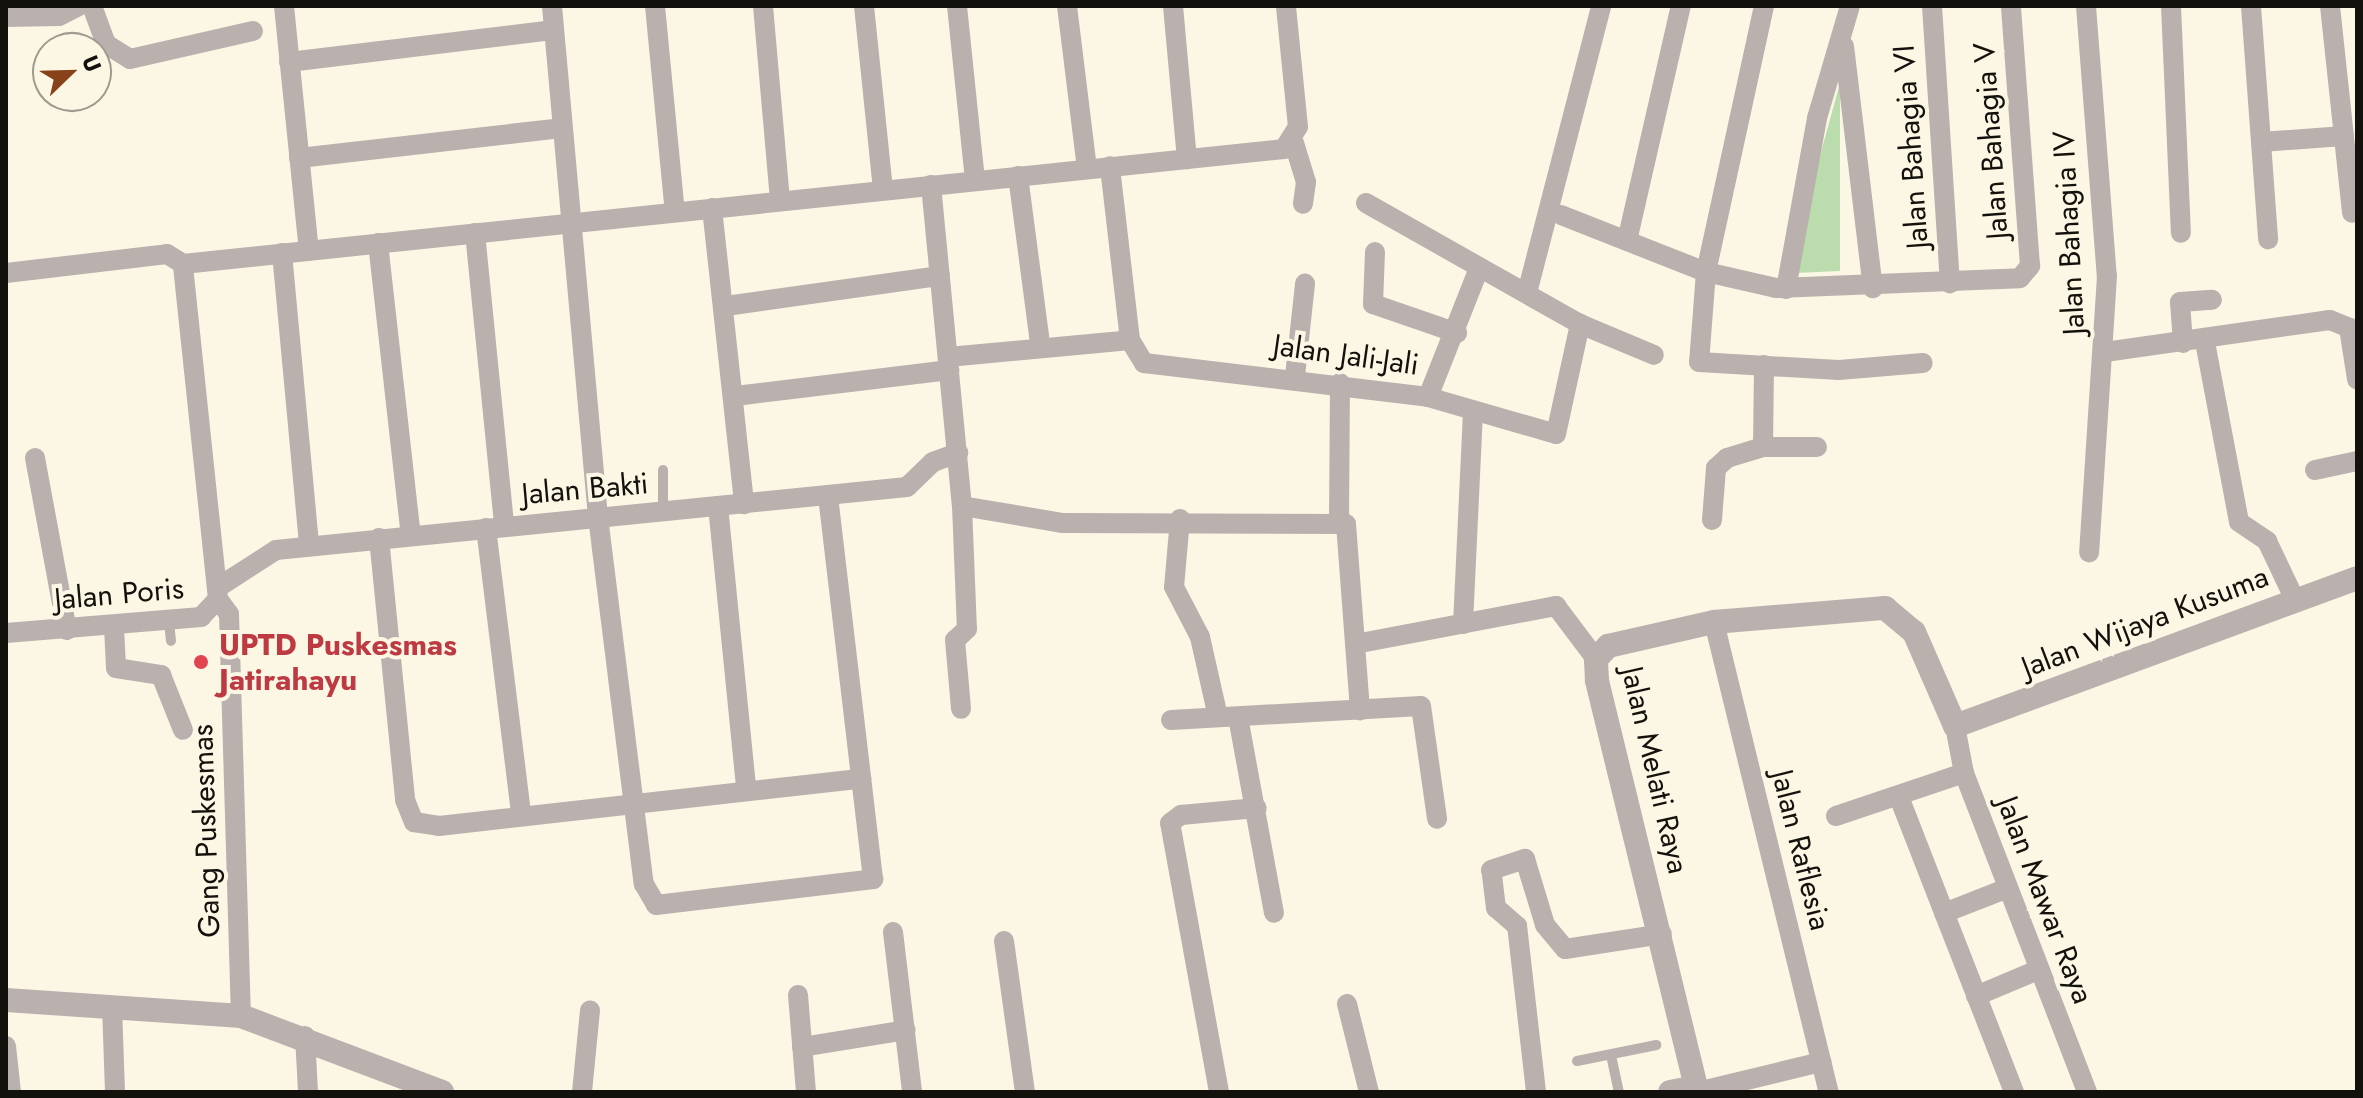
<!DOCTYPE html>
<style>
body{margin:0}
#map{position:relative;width:2363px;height:1098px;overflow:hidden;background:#fcf7e5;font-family:Jost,sans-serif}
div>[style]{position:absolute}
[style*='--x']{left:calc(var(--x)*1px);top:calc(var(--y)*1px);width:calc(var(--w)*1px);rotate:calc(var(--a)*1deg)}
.green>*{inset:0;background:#bbdcac}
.service>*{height:10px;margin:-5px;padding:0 5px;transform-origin:5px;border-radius:5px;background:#bab1af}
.minor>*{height:20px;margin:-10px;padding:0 10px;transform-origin:10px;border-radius:10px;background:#bab1af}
.tertiary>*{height:24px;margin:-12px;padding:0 12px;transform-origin:12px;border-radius:12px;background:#bab1af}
.dots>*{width:22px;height:22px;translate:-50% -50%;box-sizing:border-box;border:4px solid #fcf7e5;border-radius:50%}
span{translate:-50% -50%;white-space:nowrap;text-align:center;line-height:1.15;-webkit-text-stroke:8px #fcf7e5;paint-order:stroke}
.street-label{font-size:30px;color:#13110b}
.health-label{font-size:30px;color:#be3a42;font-weight:700}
.left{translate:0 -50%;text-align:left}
.frame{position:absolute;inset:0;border:8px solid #13110b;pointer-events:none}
.north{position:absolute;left:32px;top:32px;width:80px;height:80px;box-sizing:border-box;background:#fcf7e5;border:2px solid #9f9b8e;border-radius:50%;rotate:67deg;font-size:22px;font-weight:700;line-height:32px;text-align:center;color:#13110b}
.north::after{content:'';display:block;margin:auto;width:28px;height:36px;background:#874219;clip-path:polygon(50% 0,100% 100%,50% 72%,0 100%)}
</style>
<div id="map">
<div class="green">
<div style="clip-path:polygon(1840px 83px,1840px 271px,1795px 273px,1791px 261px)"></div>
</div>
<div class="service">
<div style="--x:663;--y:470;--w:42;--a:90"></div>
<div style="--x:169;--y:622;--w:19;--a:84"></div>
<div style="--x:1611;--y:1055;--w:38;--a:78"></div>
<div style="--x:1577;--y:1061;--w:81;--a:-11.4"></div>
</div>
<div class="minor">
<div style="--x:92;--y:6;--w:40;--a:69.8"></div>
<div style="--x:106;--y:44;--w:28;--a:32"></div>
<div style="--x:130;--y:59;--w:126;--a:-12.8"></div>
<div style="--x:284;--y:6;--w:246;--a:84.2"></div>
<div style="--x:552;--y:6;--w:513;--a:84.86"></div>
<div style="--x:598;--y:517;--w:370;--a:82.9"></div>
<div style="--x:644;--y:884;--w:24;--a:60"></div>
<div style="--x:656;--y:905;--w:219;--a:-6.8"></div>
<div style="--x:873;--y:879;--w:386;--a:-96.7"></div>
<div style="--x:655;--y:6;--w:207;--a:84.5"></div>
<div style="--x:763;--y:6;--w:196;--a:85"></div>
<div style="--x:864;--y:6;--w:185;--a:84.1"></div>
<div style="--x:957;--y:6;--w:174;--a:84.1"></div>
<div style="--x:1067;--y:6;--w:163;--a:83"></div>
<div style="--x:1173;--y:6;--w:154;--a:84.8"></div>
<div style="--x:1764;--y:6;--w:272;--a:102.3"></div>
<div style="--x:1706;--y:272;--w:90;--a:94.4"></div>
<div style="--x:1699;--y:362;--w:140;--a:3.3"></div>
<div style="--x:1839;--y:370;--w:84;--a:-4.8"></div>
<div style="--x:1932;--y:6;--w:278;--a:86.3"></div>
<div style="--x:2086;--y:6;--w:271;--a:85.6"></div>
<div style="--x:2107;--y:276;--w:277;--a:93.7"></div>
<div style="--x:2171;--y:6;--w:227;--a:87.5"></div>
<div style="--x:2251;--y:6;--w:234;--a:85.8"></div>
<div style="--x:2330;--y:6;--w:208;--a:83.9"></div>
<div style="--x:6;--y:17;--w:53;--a:-1.1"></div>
<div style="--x:59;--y:16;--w:22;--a:-27"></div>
<div style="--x:1844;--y:46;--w:244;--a:83.2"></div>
<div style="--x:289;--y:62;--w:267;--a:-6.9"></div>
<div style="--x:2261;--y:142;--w:83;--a:-4.1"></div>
<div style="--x:1294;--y:143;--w:41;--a:72.9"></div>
<div style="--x:1306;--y:182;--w:22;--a:98"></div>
<div style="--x:299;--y:158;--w:264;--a:-6.5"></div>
<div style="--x:1018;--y:176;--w:169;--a:82.5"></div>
<div style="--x:931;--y:185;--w:322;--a:84.5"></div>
<div style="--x:962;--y:506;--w:123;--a:87.7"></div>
<div style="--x:967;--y:629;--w:16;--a:137"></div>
<div style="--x:955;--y:640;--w:69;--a:85"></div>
<div style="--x:1366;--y:203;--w:246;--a:29.5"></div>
<div style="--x:1580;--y:324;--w:80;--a:22.7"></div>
<div style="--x:712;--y:208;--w:298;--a:83.8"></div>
<div style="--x:1561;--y:215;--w:156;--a:21.5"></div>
<div style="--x:1706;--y:272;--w:72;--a:12.9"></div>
<div style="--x:1776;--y:288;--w:244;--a:-2.3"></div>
<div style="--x:2020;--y:278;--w:16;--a:-50"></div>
<div style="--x:2030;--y:266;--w:261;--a:-94.2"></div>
<div style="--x:475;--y:233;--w:294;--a:84.3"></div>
<div style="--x:1627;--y:241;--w:241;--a:-77.1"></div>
<div style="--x:378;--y:243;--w:294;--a:83.6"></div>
<div style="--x:1375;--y:252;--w:52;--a:92.2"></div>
<div style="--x:1373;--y:304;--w:89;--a:19"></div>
<div style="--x:282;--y:253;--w:292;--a:84.7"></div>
<div style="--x:6;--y:273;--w:162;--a:-6.7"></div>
<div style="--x:167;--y:254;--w:19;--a:32"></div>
<div style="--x:1786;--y:289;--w:174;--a:-79.7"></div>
<div style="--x:1817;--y:118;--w:117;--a:-73.6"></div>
<div style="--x:1527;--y:293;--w:296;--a:-75.5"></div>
<div style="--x:726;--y:306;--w:216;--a:-8"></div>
<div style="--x:2349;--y:328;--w:52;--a:81.1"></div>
<div style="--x:1130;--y:340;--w:27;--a:59"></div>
<div style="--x:1144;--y:363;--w:286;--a:6.8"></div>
<div style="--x:1428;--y:397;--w:139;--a:-68.4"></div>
<div style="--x:2205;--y:342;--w:183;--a:79.3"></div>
<div style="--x:2239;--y:522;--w:34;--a:34"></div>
<div style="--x:2267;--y:541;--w:65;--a:64.6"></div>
<div style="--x:2183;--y:343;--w:41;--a:-94.2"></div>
<div style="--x:2180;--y:302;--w:32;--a:-4"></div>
<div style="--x:2105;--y:352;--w:227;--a:-8.1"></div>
<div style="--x:2330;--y:320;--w:29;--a:22"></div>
<div style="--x:948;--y:357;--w:183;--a:-5.3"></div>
<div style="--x:1130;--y:340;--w:175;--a:-96.6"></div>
<div style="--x:1295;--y:376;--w:93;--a:-83.8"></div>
<div style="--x:735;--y:396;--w:216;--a:-6.9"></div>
<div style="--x:1428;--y:397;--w:133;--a:16.1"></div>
<div style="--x:1556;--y:434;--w:113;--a:-77.7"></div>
<div style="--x:1763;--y:447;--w:82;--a:-89.3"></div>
<div style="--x:35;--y:458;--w:175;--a:79.5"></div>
<div style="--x:2315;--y:470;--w:43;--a:-12.1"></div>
<div style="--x:718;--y:506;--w:284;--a:84.3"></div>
<div style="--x:962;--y:506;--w:101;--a:9.6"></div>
<div style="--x:1062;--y:523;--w:284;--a:0.2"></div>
<div style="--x:1346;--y:524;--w:187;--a:85.7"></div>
<div style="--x:1180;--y:519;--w:68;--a:95"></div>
<div style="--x:1174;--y:587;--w:56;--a:62.5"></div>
<div style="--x:1200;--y:637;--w:82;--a:77.3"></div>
<div style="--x:1712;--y:520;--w:52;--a:-85.6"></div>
<div style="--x:1716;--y:468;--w:15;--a:-42"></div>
<div style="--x:1727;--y:458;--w:38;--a:-17"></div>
<div style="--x:1763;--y:447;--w:54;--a:0"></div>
<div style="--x:1339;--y:523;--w:140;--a:-89.6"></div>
<div style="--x:486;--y:528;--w:289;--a:83"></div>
<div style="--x:379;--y:538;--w:263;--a:84.3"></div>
<div style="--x:405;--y:800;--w:24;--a:68"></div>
<div style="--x:414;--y:822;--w:25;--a:9"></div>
<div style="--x:439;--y:826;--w:425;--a:-6.4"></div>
<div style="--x:217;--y:588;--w:70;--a:-32.8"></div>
<div style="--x:276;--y:550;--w:634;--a:-5.7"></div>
<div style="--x:907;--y:487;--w:36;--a:-44"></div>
<div style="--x:933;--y:462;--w:27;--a:-20"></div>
<div style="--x:218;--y:599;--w:19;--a:54"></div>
<div style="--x:229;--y:614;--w:402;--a:88.3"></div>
<div style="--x:1714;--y:622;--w:484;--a:76.3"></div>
<div style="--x:1463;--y:624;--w:214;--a:-87.3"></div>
<div style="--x:114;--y:627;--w:41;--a:87.2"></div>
<div style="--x:116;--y:668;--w:46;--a:8.8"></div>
<div style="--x:161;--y:675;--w:59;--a:68.2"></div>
<div style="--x:6;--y:633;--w:196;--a:-4.7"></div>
<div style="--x:201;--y:617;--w:25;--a:-47"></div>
<div style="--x:218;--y:599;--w:337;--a:-96"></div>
<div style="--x:183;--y:264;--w:1107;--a:-5.96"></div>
<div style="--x:1284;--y:149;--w:26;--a:-58"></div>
<div style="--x:1298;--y:127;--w:122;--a:-95.7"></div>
<div style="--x:1355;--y:644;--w:205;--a:-10.7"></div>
<div style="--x:1556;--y:606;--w:66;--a:53"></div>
<div style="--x:1238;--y:717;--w:199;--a:79.6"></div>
<div style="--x:1171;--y:720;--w:250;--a:-3.2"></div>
<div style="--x:1421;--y:706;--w:114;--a:81.9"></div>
<div style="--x:1955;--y:726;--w:48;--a:79.2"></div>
<div style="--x:1964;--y:773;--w:342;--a:68.9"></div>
<div style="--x:1899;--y:797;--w:317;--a:68.7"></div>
<div style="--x:1836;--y:816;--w:135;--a:-18.6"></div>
<div style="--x:1944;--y:913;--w:69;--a:-21.3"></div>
<div style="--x:893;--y:932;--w:161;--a:83.2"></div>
<div style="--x:1004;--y:941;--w:152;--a:82.1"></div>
<div style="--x:798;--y:995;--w:97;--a:85.3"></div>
<div style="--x:1976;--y:996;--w:67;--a:-22.8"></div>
<div style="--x:1347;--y:1004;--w:91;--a:76"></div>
<div style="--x:112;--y:1006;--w:86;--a:88"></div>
<div style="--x:305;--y:1036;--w:56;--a:86.9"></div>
<div style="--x:6;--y:1046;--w:46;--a:83.8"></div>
<div style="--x:802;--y:1047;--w:105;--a:-9.3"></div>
<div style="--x:582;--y:1092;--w:82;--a:-84.4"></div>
<div style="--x:1219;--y:1092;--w:273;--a:-100.3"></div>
<div style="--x:1170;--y:823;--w:14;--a:-36"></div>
<div style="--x:1181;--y:815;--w:76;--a:-5.3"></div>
<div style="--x:1536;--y:1092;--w:167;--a:-96.5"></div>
<div style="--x:1517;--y:926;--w:28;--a:-139"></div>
<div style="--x:1496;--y:908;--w:38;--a:-97"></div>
<div style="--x:1491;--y:870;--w:36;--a:-18"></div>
<div style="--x:1525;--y:859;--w:69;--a:73.1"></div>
<div style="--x:1545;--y:925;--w:31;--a:50"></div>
<div style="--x:1565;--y:949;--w:98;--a:-8.8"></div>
<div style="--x:1697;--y:1092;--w:128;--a:-13.6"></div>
</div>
<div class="tertiary">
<div style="--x:6;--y:1000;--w:236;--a:3.9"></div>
<div style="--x:241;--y:1016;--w:215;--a:20.7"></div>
<div style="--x:1670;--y:1092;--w:26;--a:-11"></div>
<div style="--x:1696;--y:1087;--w:419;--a:-103.7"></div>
<div style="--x:1597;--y:680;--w:21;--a:-93"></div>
<div style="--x:1596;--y:659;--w:18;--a:-47"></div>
<div style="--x:1608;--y:646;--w:109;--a:-12.8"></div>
<div style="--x:1714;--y:622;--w:172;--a:-4.7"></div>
<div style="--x:1885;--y:608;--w:38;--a:40"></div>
<div style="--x:1914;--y:632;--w:103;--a:66.4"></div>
<div style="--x:1955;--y:726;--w:428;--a:-20.2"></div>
</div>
<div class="dots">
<div style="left:201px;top:662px;background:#e0444e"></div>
</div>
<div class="street-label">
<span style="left:1991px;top:141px;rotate:-94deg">Jalan Bahagia V</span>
<span style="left:1911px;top:147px;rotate:-94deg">Jalan Bahagia VI</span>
<span style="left:2069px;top:233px;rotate:-93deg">Jalan Bahagia IV</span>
<span style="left:1346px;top:355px;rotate:8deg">Jalan Jali-Jali</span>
<span style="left:585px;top:489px;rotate:-5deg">Jalan Bakti</span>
<span style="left:119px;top:594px;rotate:-5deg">Jalan Poris</span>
<span style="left:2145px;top:622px;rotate:-21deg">Jalan Wijaya Kusuma</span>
<span style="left:1655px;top:770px;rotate:77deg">Jalan Melati Raya</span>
<span style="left:206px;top:831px;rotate:-92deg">Gang Puskesmas</span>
<span style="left:1801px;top:850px;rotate:76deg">Jalan Raflesia</span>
<span style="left:2045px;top:900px;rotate:69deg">Jalan Mawar Raya</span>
</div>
<div class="health-label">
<span class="left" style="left:219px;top:662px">UPTD Puskesmas<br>Jatirahayu</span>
</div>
<div class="frame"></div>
<div class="north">U</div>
</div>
